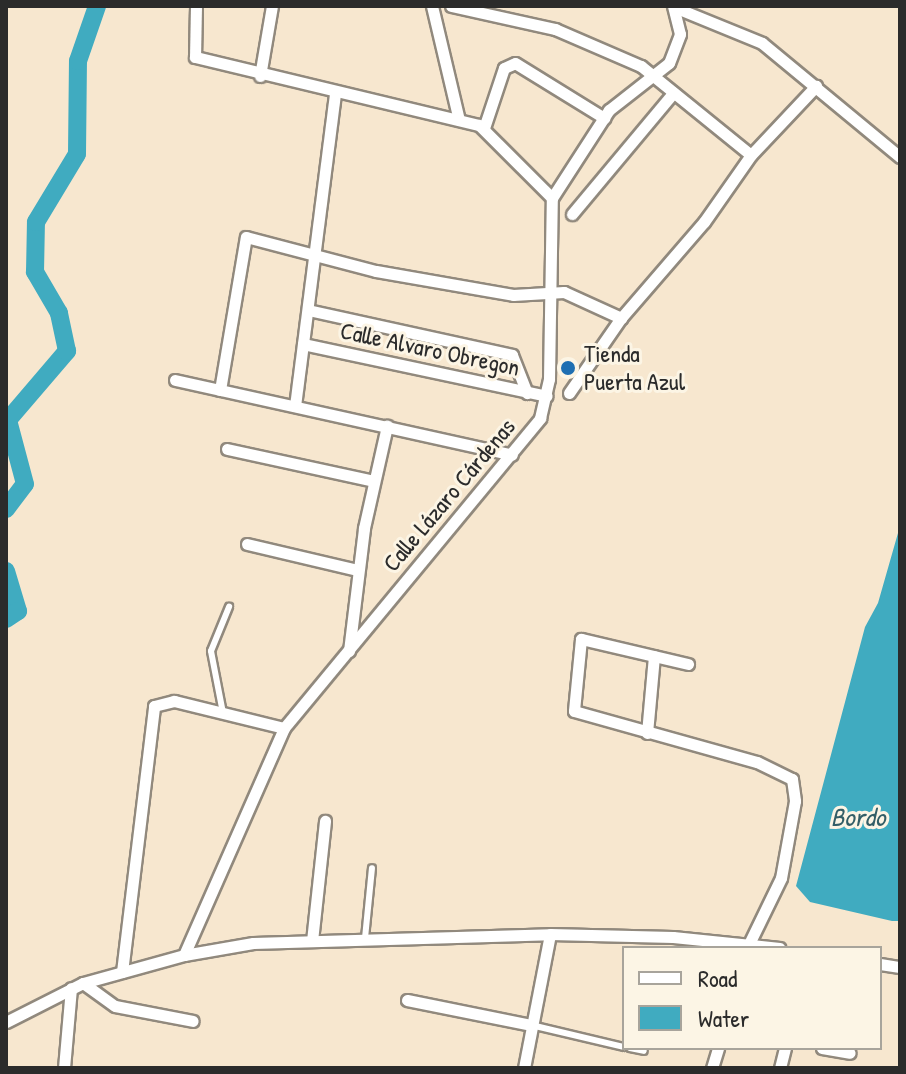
<!DOCTYPE html>
<meta charset="utf-8">
<style>
body{margin:0}
#map{position:relative;width:906px;height:1074px;overflow:hidden;background:#f7e7cf;font-family:"Patrick Hand",sans-serif}
div>[style]{position:absolute}
[style*='--x']{left:calc(var(--x)*1px);top:calc(var(--y)*1px);width:calc(var(--w)*1px);rotate:calc(var(--a)*1deg)}
.water>*{inset:0;background:#40abc0}
.river>*{height:18px;margin:-9px;padding:0 9px;transform-origin:9px;border-radius:9px;background:#40abc0}
.roads{filter:drop-shadow(2px 0 #91897d) drop-shadow(-2px 0 #91897d) drop-shadow(0 2px #91897d) drop-shadow(0 -2px #91897d)}
.service>*{height:6px;margin:-3px;padding:0 3px;transform-origin:3px;border-radius:3px;background:#fff}
.minor>*{height:11px;margin:-5.5px;padding:0 5.5px;transform-origin:5.5px;border-radius:5.5px;background:#fff}
.dots>*{width:22px;height:22px;translate:-50% -50%;box-sizing:border-box;border:4px solid #fcf5e5;border-radius:50%}
span{translate:-50% -50%;white-space:nowrap;text-align:center;line-height:1.15;-webkit-text-stroke:6px #fcf5e5;paint-order:stroke}
.street-label{font-size:24px;color:#2b2b2b}
.poi-label{font-size:24px;color:#2b2b2b}
.left{translate:0 -50%;text-align:left}
.water-label{font-size:26px;color:#335e67;font-style:italic}
.frame{position:absolute;inset:0;border:8px solid #2b2b2b;pointer-events:none}
.legend{position:absolute;left:622px;top:946px;width:260px;height:104px;box-sizing:border-box;background:#fcf5e5;border:2px solid #a8a49b;margin:0;padding:10px 14px;list-style:none;font-size:24px;color:#2b2b2b}
.legend li{display:flex;align-items:center;gap:16px;height:40px}
.legend b{width:40px;border:2px solid #a8a49b}
</style>
<div id="map">
<div class="water">
<div style="clip-path:polygon(900px 526px,900px 921px,892px 921px,810px 902px,796px 886px,865px 627px,878px 603px)"></div>
</div>
<div class="river">
<div style="--x:6;--y:509;--w:31;--a:-53"></div>
<div style="--x:25;--y:484;--w:66;--a:-104.9"></div>
<div style="--x:8;--y:420;--w:91;--a:-49.5"></div>
<div style="--x:67;--y:351;--w:39;--a:-102"></div>
<div style="--x:59;--y:313;--w:48;--a:-120.3"></div>
<div style="--x:35;--y:272;--w:50;--a:-88.9"></div>
<div style="--x:36;--y:222;--w:79;--a:-58.9"></div>
<div style="--x:77;--y:154;--w:93;--a:-89.4"></div>
<div style="--x:78;--y:61;--w:58;--a:-70.9"></div>
<div style="--x:6;--y:571;--w:42;--a:73.3"></div>
<div style="--x:18;--y:611;--w:14;--a:146"></div>
</div>
<div class="roads">
<div class="service">
<div style="--x:223;--y:713;--w:63;--a:-101"></div>
<div style="--x:211;--y:651;--w:48;--a:-67.8"></div>
<div style="--x:365;--y:938;--w:70;--a:-84.3"></div>
<div style="--x:531;--y:1025;--w:96;--a:13.3"></div>
<div style="--x:630;--y:1048;--w:14;--a:12"></div>
</div>
<div class="minor">
<div style="--x:196;--y:6;--w:51;--a:91.1"></div>
<div style="--x:195;--y:57;--w:292;--a:13.5"></div>
<div style="--x:479;--y:125;--w:103;--a:45"></div>
<div style="--x:432;--y:6;--w:117;--a:76.7"></div>
<div style="--x:451;--y:6;--w:107;--a:12.5"></div>
<div style="--x:555;--y:29;--w:94;--a:23.3"></div>
<div style="--x:641;--y:66;--w:141;--a:39"></div>
<div style="--x:674;--y:7;--w:95;--a:22.2"></div>
<div style="--x:762;--y:43;--w:179;--a:39.6"></div>
<div style="--x:260;--y:76;--w:71;--a:-80.3"></div>
<div style="--x:484;--y:128;--w:63;--a:-71.6"></div>
<div style="--x:504;--y:68;--w:12;--a:-24"></div>
<div style="--x:515;--y:63;--w:105;--a:31.7"></div>
<div style="--x:572;--y:214;--w:158;--a:-50.1"></div>
<div style="--x:308;--y:310;--w:209;--a:12.4"></div>
<div style="--x:512;--y:355;--w:41;--a:68.5"></div>
<div style="--x:303;--y:344;--w:249;--a:12"></div>
<div style="--x:175;--y:380;--w:345;--a:12.5"></div>
<div style="--x:220;--y:390;--w:155;--a:-80.4"></div>
<div style="--x:246;--y:237;--w:134;--a:14.7"></div>
<div style="--x:376;--y:271;--w:139;--a:9.9"></div>
<div style="--x:513;--y:295;--w:51;--a:-3.4"></div>
<div style="--x:564;--y:292;--w:63;--a:24.5"></div>
<div style="--x:621;--y:318;--w:127;--a:-49.2"></div>
<div style="--x:704;--y:222;--w:82;--a:-55"></div>
<div style="--x:751;--y:155;--w:95;--a:-46.7"></div>
<div style="--x:569;--y:393;--w:91;--a:-55.3"></div>
<div style="--x:295;--y:406;--w:316;--a:-82.7"></div>
<div style="--x:227;--y:449;--w:150;--a:12.3"></div>
<div style="--x:247;--y:544;--w:114;--a:13.2"></div>
<div style="--x:349;--y:651;--w:124;--a:-83"></div>
<div style="--x:364;--y:528;--w:105;--a:-77.3"></div>
<div style="--x:688;--y:664;--w:110;--a:-166.8"></div>
<div style="--x:581;--y:639;--w:72;--a:95.6"></div>
<div style="--x:574;--y:711;--w:190;--a:15.6"></div>
<div style="--x:757;--y:762;--w:39;--a:26"></div>
<div style="--x:792;--y:779;--w:22;--a:82"></div>
<div style="--x:795;--y:801;--w:78;--a:100.3"></div>
<div style="--x:781;--y:878;--w:78;--a:115.9"></div>
<div style="--x:647;--y:733;--w:77;--a:-84.8"></div>
<div style="--x:312;--y:941;--w:121;--a:-83.8"></div>
<div style="--x:184;--y:955;--w:248;--a:-66.2"></div>
<div style="--x:284;--y:728;--w:402;--a:-50.4"></div>
<div style="--x:540;--y:418;--w:40;--a:-77"></div>
<div style="--x:549;--y:379;--w:181;--a:-89.1"></div>
<div style="--x:552;--y:198;--w:105;--a:-57.1"></div>
<div style="--x:609;--y:110;--w:76;--a:-38.1"></div>
<div style="--x:669;--y:63;--w:31;--a:-69"></div>
<div style="--x:680;--y:34;--w:29;--a:-104"></div>
<div style="--x:880;--y:964;--w:20;--a:9"></div>
<div style="--x:122;--y:972;--w:268;--a:-83.1"></div>
<div style="--x:154;--y:706;--w:21;--a:-14"></div>
<div style="--x:174;--y:701;--w:113;--a:13.8"></div>
<div style="--x:83;--y:983;--w:39;--a:36"></div>
<div style="--x:115;--y:1006;--w:79;--a:10.9"></div>
<div style="--x:407;--y:1000;--w:126;--a:11.4"></div>
<div style="--x:6;--y:1022;--w:86;--a:-26.9"></div>
<div style="--x:83;--y:983;--w:105;--a:-15.5"></div>
<div style="--x:184;--y:955;--w:70;--a:-9.9"></div>
<div style="--x:253;--y:943;--w:297;--a:-1.7"></div>
<div style="--x:550;--y:934;--w:123;--a:1.4"></div>
<div style="--x:673;--y:937;--w:107;--a:5.9"></div>
<div style="--x:822;--y:1048;--w:28;--a:10"></div>
<div style="--x:64;--y:1068;--w:80;--a:-85"></div>
<div style="--x:524;--y:1068;--w:136;--a:-79"></div>
<div style="--x:712;--y:1068;--w:21;--a:-73"></div>
<div style="--x:780;--y:1068;--w:21;--a:-76"></div>
</div>
</div>
<div class="dots">
<div style="left:568px;top:368px;background:#1f6fb2"></div>
</div>
<div class="street-label">
<span style="left:430px;top:349px;rotate:12deg">Calle Alvaro Obregon</span>
<span style="left:449px;top:495px;rotate:-50deg">Calle Lázaro Cárdenas</span>
</div>
<div class="poi-label">
<span class="left" style="left:584px;top:368px">Tienda<br>Puerta Azul</span>
</div>
<div class="water-label">
<span style="left:858px;top:817px">Bordo</span>
</div>
<div class="frame"></div>
<ul class="legend">
<li><b style="height:10px;background:#fff"></b>Road</li>
<li><b style="height:22px;background:#40abc0"></b>Water</li>
</ul>
</div>
